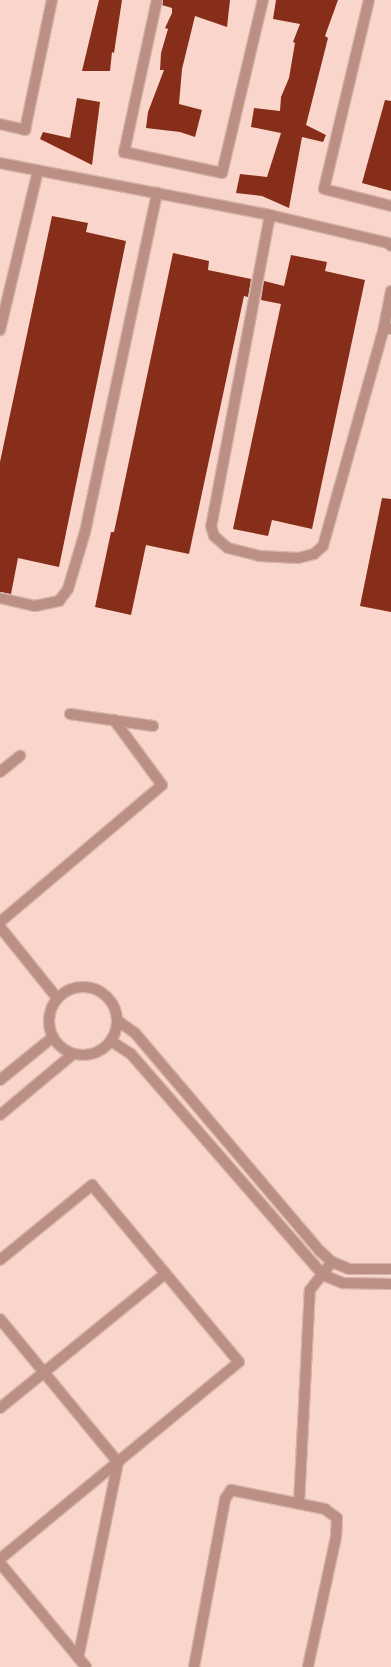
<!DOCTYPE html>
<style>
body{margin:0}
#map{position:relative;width:391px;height:1667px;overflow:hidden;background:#fad5cb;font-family:Arial,sans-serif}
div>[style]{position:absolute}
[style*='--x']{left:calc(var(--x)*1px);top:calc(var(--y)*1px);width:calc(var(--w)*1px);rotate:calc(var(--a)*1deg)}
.building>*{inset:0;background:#862e19}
.roads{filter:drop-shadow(1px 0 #d5b4ac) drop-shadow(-1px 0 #d5b4ac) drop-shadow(0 1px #d5b4ac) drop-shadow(0 -1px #d5b4ac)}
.street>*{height:10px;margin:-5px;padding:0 5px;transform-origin:5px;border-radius:5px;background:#bb8f84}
.street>.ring{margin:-5px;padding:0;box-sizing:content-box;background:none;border:10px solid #bb8f84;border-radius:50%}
span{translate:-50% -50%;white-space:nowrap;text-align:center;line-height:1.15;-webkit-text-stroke:4px #fde6e0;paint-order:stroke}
</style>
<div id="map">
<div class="building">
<div style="clip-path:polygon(99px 0,122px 0,114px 53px,112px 52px,110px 71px,82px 71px)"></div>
<div style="clip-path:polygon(163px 0,230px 0,227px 27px,195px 16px,182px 69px,179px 104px,202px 110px,195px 137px,180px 132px,146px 128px,148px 112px,164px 70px,160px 70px,161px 53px,168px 29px,165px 28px,172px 13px,172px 8px,162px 5px)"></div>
<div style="clip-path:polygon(276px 0,338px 0,325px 36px,328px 38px,306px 125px,326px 135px,323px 142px,302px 137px,289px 208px,262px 196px,236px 193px,240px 174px,267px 177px,281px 133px,251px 127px,254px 108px,280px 111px,281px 97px,289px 78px,295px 43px,293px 42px,300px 24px,273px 19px)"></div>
<div style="clip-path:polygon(77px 98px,100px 102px,92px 165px,40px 139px,43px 132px,70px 138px)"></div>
<div style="clip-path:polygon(385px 100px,391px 101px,391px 191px,362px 183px)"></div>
<div style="clip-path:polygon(52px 216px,88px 223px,86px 232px,126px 241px,59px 567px,18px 558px,11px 594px,0 592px,0 462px)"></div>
<div style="clip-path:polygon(173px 253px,209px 261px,208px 270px,251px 279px,248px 297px,244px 296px,189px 554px,146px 545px,131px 615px,95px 607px,111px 532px,114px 532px)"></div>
<div style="clip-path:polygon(291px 255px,327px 262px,325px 271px,365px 280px,312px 529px,272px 520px,268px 536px,233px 529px,281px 304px,261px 300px,264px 281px,284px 286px)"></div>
<div style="clip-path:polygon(382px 498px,391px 499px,391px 612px,360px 606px)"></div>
</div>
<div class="roads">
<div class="street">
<div style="--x:157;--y:0;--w:156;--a:102.2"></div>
<div style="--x:124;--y:152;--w:100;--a:12.1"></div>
<div style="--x:222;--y:173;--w:178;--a:-76.7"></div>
<div style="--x:369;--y:0;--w:194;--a:103.4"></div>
<div style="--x:324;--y:189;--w:69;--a:14.2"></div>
<div style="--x:0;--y:124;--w:26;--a:13"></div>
<div style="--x:25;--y:130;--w:133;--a:-78.3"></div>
<div style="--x:0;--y:163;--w:275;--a:10.9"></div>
<div style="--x:270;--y:215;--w:121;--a:13.3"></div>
<div style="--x:388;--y:243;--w:4;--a:45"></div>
<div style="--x:270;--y:215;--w:317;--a:100.7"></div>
<div style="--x:211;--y:526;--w:10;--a:73"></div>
<div style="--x:214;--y:536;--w:18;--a:41"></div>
<div style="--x:228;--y:548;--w:32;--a:14"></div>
<div style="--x:259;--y:556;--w:39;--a:3"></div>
<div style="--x:298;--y:558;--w:16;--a:-14"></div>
<div style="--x:314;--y:554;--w:12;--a:-42"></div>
<div style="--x:323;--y:546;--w:226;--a:-74.4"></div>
<div style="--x:391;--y:291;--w:38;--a:101"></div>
<div style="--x:384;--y:328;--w:7;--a:8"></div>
<div style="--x:0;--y:330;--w:164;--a:-76.6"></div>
<div style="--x:0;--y:598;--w:36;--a:13"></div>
<div style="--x:35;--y:606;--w:25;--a:-12"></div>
<div style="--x:59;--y:601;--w:15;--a:-53"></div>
<div style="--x:68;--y:589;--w:59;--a:-73.4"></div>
<div style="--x:85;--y:532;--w:347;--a:-78"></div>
<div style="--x:70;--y:714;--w:84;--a:8.2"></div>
<div style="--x:0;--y:772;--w:26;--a:-39"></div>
<div style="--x:0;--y:922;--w:212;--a:-40.2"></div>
<div style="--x:162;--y:785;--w:81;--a:-126.4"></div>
<div style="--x:0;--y:927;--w:91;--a:51.2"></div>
<div class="ring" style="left:49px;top:987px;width:58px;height:58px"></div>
<div style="--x:117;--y:1020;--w:22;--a:36"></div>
<div style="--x:135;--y:1033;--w:286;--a:49.7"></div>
<div style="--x:320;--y:1251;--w:16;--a:43"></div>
<div style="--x:332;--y:1262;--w:18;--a:22"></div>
<div style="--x:349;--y:1269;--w:42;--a:0"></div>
<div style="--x:111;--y:1041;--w:24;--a:33"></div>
<div style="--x:131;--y:1054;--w:293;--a:49"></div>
<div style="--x:323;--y:1275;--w:22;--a:22"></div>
<div style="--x:343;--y:1283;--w:48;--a:1.2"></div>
<div style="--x:0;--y:1080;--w:68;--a:-39.1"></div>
<div style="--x:0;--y:1115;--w:95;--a:-39.9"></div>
<div style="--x:0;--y:1260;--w:119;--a:-39.2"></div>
<div style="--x:92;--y:1185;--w:230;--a:50.3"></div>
<div style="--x:239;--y:1362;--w:310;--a:140.5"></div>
<div style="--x:0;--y:1319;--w:185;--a:50.5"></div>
<div style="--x:118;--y:1462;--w:200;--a:101.5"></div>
<div style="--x:0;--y:1408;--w:213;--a:-39.1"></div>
<div style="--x:299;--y:1504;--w:214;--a:-87.1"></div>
<div style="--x:310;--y:1290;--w:36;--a:-52"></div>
<div style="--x:0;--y:1563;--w:135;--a:50.4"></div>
<div style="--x:194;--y:1667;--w:171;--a:-79.5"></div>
<div style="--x:225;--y:1499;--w:11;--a:-56"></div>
<div style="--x:231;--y:1490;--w:96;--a:11.4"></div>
<div style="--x:325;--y:1509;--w:15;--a:37"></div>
<div style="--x:337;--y:1518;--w:19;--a:93"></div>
<div style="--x:336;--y:1537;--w:133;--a:102.2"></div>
</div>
</div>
</div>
